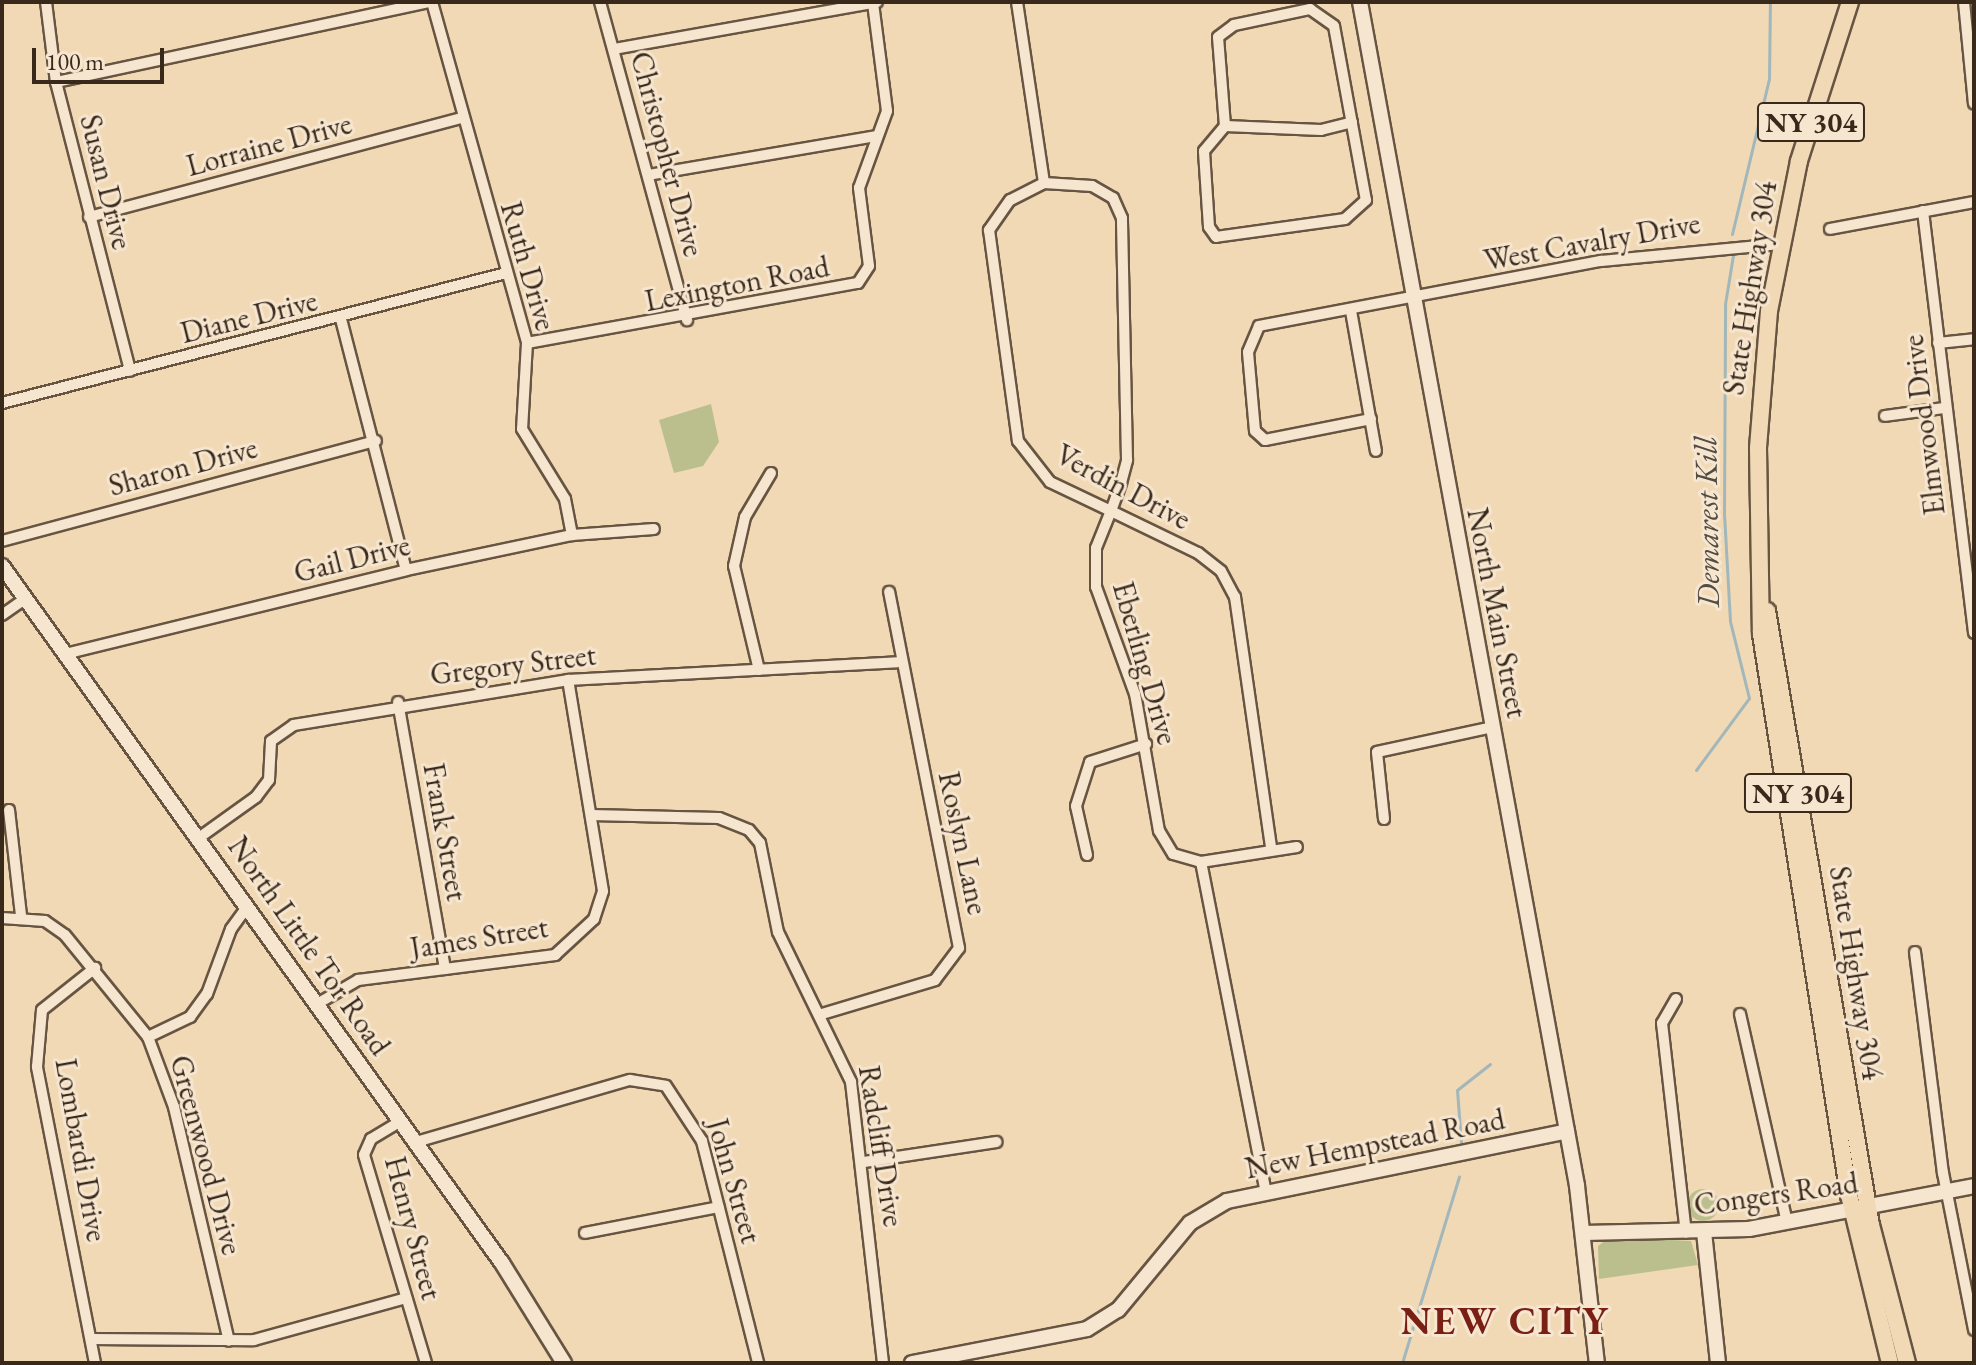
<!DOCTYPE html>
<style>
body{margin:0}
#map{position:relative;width:1976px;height:1365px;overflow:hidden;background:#f1d9b6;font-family:"EB Garamond",serif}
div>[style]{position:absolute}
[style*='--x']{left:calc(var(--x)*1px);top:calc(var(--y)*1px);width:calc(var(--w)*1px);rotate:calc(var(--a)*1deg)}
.green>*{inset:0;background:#bbbf8d}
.round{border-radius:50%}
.stream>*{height:3px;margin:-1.5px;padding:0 1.5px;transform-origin:1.5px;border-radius:1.5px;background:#a2b7ba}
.roads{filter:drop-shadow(2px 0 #675542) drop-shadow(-2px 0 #675542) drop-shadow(0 2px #675542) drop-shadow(0 -2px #675542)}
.minor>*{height:10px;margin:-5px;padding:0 5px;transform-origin:5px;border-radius:5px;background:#f6e6d0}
.tertiary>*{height:14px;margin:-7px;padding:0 7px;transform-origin:7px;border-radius:7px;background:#f6e6d0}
.primary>*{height:16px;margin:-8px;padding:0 8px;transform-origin:8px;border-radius:8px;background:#f1d9b6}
span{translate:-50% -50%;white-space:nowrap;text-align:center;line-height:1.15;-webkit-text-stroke:6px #f6e6d0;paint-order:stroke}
.shield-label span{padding:2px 6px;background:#f6e6d0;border:2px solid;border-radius:6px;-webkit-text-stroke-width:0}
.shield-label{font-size:28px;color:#39291b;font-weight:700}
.street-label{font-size:30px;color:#39291b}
.water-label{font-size:32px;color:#534c43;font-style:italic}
.district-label{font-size:38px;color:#7a1f14;font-weight:700;letter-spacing:2px}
.frame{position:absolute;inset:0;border:4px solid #39291b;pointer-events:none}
.scale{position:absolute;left:32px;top:48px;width:132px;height:36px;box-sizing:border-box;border:4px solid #39291b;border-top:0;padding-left:10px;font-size:24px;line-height:28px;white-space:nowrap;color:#39291b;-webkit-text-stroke:6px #f6e6d0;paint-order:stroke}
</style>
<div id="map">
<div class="green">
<div style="clip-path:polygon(711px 404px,719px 442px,703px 466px,674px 473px,659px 420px)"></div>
<div class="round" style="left:1687px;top:1189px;width:32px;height:32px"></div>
<div style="clip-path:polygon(1610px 1237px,1691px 1241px,1698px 1265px,1599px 1279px,1598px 1246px)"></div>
</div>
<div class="stream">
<div style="--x:1732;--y:234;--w:159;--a:-76.6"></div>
<div style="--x:1769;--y:79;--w:77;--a:-89.3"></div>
<div style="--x:1696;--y:770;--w:89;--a:-53.6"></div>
<div style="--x:1749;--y:698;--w:79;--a:-103.9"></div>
<div style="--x:1730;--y:621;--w:107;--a:-93.2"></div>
<div style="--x:1724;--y:514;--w:210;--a:-89.7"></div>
<div style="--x:1725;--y:304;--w:50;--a:-80.7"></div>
<div style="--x:1461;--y:1142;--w:52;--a:-94.4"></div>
<div style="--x:1457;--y:1090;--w:42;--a:-38.2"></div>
<div style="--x:1402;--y:1363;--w:195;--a:-73"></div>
</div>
<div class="roads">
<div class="minor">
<div style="--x:46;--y:2;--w:81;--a:82.9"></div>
<div style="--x:56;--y:82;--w:298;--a:75.6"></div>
<div style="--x:432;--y:2;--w:354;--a:74.4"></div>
<div style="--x:527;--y:343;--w:86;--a:93.3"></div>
<div style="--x:522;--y:429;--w:82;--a:58.4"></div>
<div style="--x:565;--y:499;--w:37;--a:79"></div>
<div style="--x:600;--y:2;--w:330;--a:74.7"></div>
<div style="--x:1017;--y:2;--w:183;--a:81.5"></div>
<div style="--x:1964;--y:2;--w:102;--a:84.4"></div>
<div style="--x:1310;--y:9;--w:29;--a:35"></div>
<div style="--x:1334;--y:26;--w:177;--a:79.6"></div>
<div style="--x:1366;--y:200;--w:28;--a:138"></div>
<div style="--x:1345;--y:219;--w:130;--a:172.1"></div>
<div style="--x:1216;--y:237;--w:12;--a:-125"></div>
<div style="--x:1209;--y:227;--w:76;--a:-93.8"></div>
<div style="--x:1204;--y:151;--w:33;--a:-50"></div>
<div style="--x:1225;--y:126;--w:89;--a:-94.5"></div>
<div style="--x:1218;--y:37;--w:20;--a:-37"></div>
<div style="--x:1234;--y:25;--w:78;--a:-11.9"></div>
<div style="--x:614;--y:49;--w:267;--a:-10.1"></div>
<div style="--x:56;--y:82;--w:382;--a:-12.1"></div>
<div style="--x:1225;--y:126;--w:96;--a:2.4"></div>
<div style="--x:1321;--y:130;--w:32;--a:-14"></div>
<div style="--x:648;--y:175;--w:232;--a:-9.7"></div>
<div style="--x:1923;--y:211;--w:425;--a:83.1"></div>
<div style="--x:89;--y:217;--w:386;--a:-14.9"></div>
<div style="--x:1830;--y:229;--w:147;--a:-10.6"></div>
<div style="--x:1351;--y:311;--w:142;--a:79.9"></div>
<div style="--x:341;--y:319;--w:259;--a:75.5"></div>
<div style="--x:527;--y:343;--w:336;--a:-10.3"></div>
<div style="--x:858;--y:283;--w:20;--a:-57"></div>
<div style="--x:869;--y:266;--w:79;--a:-97.3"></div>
<div style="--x:859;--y:188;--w:82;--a:-70"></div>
<div style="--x:887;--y:111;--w:109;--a:-97.4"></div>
<div style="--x:1938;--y:343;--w:36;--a:-6"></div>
<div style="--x:2;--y:403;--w:520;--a:-14.46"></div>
<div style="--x:1885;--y:416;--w:60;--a:-7.7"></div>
<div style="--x:1371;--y:419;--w:108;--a:168.8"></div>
<div style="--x:1265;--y:440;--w:13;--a:-138"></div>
<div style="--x:1255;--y:431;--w:79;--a:-95.1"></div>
<div style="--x:1248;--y:352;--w:28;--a:-67"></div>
<div style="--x:1259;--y:326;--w:348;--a:-10.8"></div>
<div style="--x:1601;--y:261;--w:180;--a:-5.4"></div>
<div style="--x:2;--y:541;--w:387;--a:-15"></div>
<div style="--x:2;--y:615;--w:28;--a:-35"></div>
<div style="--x:65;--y:654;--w:351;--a:-13.8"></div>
<div style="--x:406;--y:570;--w:170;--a:-11.9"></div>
<div style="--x:572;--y:535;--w:82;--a:-4.2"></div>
<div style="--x:759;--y:670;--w:107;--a:-103.5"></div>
<div style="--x:734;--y:566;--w:50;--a:-77.3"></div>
<div style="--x:745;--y:517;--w:51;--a:-59.4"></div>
<div style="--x:398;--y:702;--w:271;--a:80"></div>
<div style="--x:9;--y:810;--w:107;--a:83.5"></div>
<div style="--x:591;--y:815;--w:128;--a:1.3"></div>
<div style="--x:719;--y:818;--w:32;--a:22"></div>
<div style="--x:749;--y:830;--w:17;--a:50"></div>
<div style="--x:760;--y:843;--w:91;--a:78.6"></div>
<div style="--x:778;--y:932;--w:167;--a:64"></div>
<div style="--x:851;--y:1082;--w:283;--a:83.5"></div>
<div style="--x:1384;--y:819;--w:67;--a:-96"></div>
<div style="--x:1377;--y:752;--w:119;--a:-12.2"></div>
<div style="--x:200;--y:837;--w:69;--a:-35.5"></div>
<div style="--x:256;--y:797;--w:21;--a:-53"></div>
<div style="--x:269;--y:780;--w:39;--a:-87"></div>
<div style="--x:271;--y:741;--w:28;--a:-35"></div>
<div style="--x:294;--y:725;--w:278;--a:-9.3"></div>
<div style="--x:568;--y:680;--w:330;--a:-3.1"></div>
<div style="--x:1087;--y:855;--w:50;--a:-102.7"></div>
<div style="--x:1076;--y:806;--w:46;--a:-72.3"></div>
<div style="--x:1090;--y:762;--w:59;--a:-17.8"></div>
<div style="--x:1201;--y:862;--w:97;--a:-8.9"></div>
<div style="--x:2;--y:918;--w:43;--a:4"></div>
<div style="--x:45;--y:921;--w:24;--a:35"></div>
<div style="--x:65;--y:935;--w:132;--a:50.9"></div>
<div style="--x:148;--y:1037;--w:75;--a:69.6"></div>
<div style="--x:174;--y:1107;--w:240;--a:76.8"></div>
<div style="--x:1915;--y:952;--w:223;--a:82.8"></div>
<div style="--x:1943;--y:1173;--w:160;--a:78.8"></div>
<div style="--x:1676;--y:999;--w:28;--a:120"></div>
<div style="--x:1662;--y:1023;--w:211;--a:83.5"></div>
<div style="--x:317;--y:1004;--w:48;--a:-30.3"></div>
<div style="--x:358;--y:980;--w:199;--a:-7.2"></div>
<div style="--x:555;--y:955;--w:53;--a:-42.7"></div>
<div style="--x:594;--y:919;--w:29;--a:-72"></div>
<div style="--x:603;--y:891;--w:214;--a:-99.4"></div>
<div style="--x:822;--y:1014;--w:118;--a:-16.7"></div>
<div style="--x:935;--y:980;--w:40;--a:-53"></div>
<div style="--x:959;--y:948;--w:363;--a:-101.1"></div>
<div style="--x:1740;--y:1014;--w:214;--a:77.3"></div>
<div style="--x:148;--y:1037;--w:47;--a:-25.5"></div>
<div style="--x:190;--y:1017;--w:29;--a:-54"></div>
<div style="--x:207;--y:994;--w:69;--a:-69.7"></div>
<div style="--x:231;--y:929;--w:27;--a:-54"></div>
<div style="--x:401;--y:1121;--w:35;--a:149"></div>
<div style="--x:371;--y:1139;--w:17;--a:114"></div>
<div style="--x:364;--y:1155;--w:217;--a:73.4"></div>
<div style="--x:416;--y:1142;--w:223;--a:-16.2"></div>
<div style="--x:630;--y:1080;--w:36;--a:9"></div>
<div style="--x:666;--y:1086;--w:66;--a:56.8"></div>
<div style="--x:702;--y:1141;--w:229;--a:75.8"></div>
<div style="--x:864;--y:1162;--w:134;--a:-8.6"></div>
<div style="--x:1265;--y:1188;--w:332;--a:-101.1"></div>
<div style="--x:1201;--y:862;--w:29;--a:-164"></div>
<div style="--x:1173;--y:854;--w:27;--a:-121"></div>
<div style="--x:1159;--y:831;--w:139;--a:-99.9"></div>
<div style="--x:1135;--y:694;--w:114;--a:-110"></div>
<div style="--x:1096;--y:587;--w:39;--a:-90"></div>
<div style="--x:1096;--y:548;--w:40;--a:-68"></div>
<div style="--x:1111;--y:511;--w:30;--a:-70"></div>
<div style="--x:1121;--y:483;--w:24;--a:-75"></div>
<div style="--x:1127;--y:460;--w:242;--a:-91.2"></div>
<div style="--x:1122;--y:218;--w:22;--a:-114"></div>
<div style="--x:1113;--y:198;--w:24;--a:-150"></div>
<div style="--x:1092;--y:186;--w:48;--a:-176.4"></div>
<div style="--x:1044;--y:183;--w:38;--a:153"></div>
<div style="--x:1010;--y:200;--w:37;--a:125"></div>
<div style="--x:989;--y:230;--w:213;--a:82.2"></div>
<div style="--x:1018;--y:441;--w:52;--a:52"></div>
<div style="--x:1050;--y:482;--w:68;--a:25.4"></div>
<div style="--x:1111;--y:511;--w:97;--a:25.8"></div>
<div style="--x:1198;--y:553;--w:29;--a:38"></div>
<div style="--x:1221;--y:571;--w:30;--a:62"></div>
<div style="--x:1235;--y:597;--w:252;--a:81.8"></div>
<div style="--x:585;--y:1233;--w:136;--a:-11"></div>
<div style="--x:91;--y:1339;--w:163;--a:0.4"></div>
<div style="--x:254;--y:1340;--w:158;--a:-15.4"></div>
<div style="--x:95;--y:1363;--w:302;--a:-101.1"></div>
<div style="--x:37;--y:1067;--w:57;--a:-85"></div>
<div style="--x:42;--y:1010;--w:68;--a:-38.4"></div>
</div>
<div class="tertiary">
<div style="--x:1360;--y:2;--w:1204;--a:79.61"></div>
<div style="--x:1577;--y:1186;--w:178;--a:83.6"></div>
<div style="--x:2;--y:566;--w:858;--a:54.35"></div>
<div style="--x:502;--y:1263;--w:118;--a:58.2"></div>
<div style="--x:1704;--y:1232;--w:132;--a:83.9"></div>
<div style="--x:1584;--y:1233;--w:165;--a:-1.4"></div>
<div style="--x:1749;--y:1229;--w:229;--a:-10.8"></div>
<div style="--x:912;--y:1363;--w:178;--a:-11"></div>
<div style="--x:1087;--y:1329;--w:36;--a:-32"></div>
<div style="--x:1118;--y:1310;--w:113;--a:-50.4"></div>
<div style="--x:1190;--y:1223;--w:43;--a:-30.7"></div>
<div style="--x:1227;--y:1201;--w:347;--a:-11.6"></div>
</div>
<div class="primary">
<div style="--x:1850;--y:2;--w:167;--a:107.8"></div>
<div style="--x:1799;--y:161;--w:153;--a:101.3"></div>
<div style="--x:1769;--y:311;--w:137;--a:94.6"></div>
<div style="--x:1758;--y:448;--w:186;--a:89.1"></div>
<div style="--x:1761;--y:634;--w:568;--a:81.09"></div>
<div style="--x:1849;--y:1195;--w:173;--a:76.3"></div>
<div style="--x:1767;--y:611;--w:623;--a:80.39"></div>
<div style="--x:1871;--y:1225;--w:143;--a:75.4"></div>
</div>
</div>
<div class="shield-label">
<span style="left:1811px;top:122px">NY 304</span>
<span style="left:1798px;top:793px">NY 304</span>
</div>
<div class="street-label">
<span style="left:269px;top:145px;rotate:-15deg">Lorraine Drive</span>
<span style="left:667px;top:154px;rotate:75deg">Christopher Drive</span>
<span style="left:106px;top:182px;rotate:76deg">Susan Drive</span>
<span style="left:1592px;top:242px;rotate:-10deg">West Cavalry Drive</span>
<span style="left:528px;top:266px;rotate:74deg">Ruth Drive</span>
<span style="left:737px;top:284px;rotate:-11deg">Lexington Road</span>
<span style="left:1750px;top:288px;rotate:-81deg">State Highway 304</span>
<span style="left:249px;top:317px;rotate:-14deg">Diane Drive</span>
<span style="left:1924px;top:425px;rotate:-97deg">Elmwood Drive</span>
<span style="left:183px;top:467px;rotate:-15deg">Sharon Drive</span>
<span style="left:1123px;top:487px;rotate:28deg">Verdin Drive</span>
<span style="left:352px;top:559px;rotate:-14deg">Gail Drive</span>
<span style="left:1497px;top:613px;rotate:79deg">North Main Street</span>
<span style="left:1145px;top:663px;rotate:74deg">Eberling Drive</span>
<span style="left:513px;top:665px;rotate:-7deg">Gregory Street</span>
<span style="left:445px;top:832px;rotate:80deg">Frank Street</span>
<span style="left:963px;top:843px;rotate:78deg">Roslyn Lane</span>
<span style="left:479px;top:938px;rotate:-9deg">James Street</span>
<span style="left:309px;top:946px;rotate:55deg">North Little Tor Road</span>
<span style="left:1856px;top:973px;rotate:81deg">State Highway 304</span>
<span style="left:1375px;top:1144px;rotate:-11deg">New Hempstead Road</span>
<span style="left:881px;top:1146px;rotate:81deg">Radcliff Drive</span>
<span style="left:81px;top:1150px;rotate:80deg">Lombardi Drive</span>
<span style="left:206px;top:1155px;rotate:75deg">Greenwood Drive</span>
<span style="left:734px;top:1181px;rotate:74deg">John Street</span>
<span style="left:1776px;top:1194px;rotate:-8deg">Congers Road</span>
<span style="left:413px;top:1228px;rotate:75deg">Henry Street</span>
</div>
<div class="water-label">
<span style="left:1707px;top:522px;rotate:-91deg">Demarest Kill</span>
</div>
<div class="district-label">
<span style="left:1505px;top:1321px">NEW CITY</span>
</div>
<div class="frame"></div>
<div class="scale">100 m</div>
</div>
